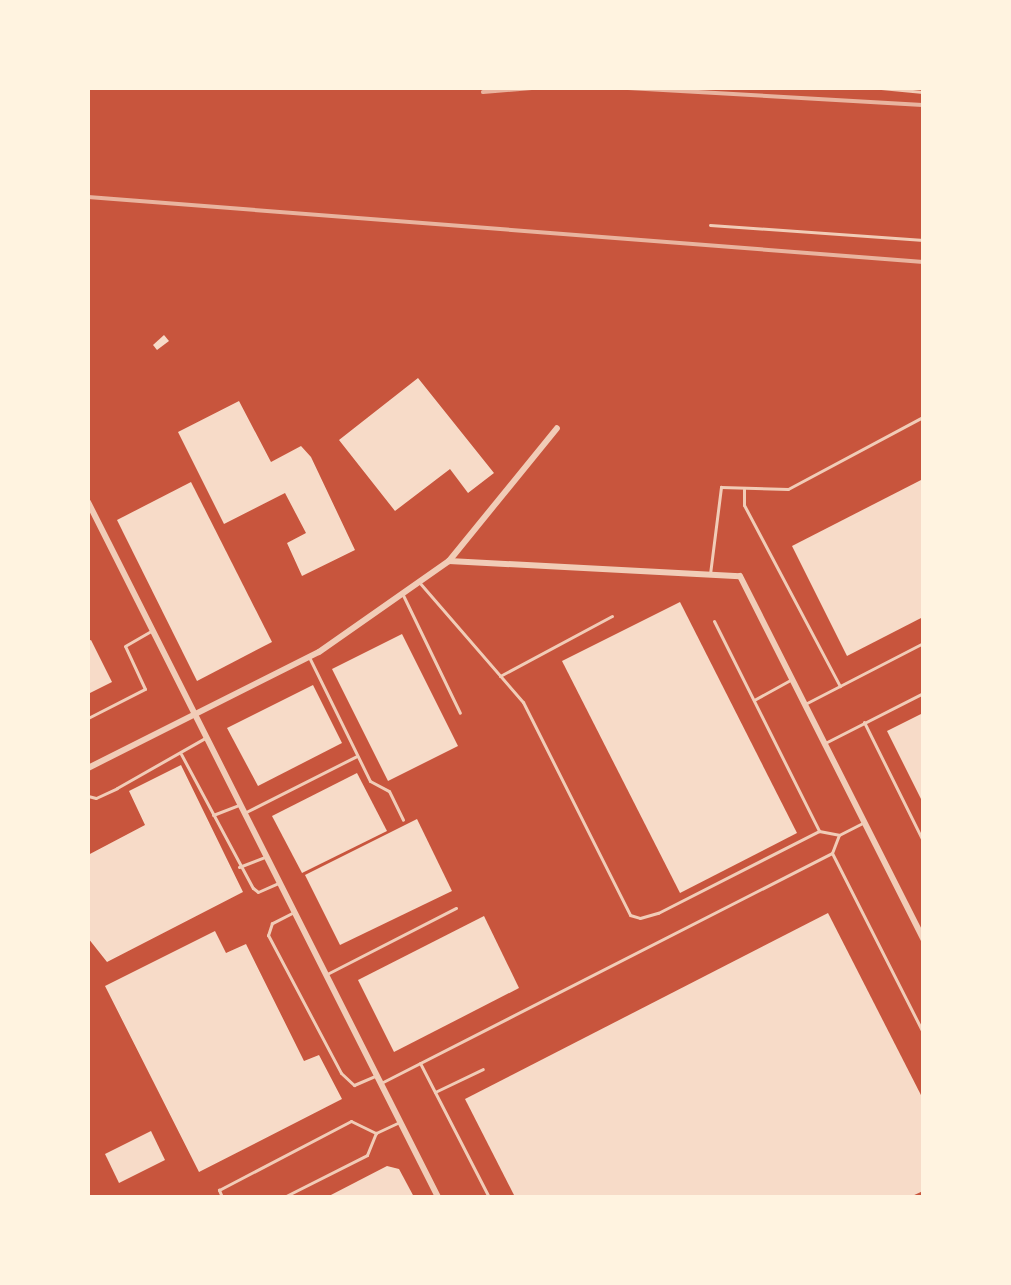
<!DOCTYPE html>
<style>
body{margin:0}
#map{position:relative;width:1011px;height:1285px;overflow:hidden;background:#c8553d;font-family:Georgia,serif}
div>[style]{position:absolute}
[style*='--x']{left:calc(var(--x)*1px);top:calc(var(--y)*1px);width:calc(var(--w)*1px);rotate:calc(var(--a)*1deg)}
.building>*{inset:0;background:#f7dbc8}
.service>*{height:3px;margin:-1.5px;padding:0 1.5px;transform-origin:1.5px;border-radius:1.5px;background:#f1ccb7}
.minor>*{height:6px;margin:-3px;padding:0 3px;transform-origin:3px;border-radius:3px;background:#f1ccb7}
.rail>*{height:4px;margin:-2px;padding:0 2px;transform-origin:2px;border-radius:2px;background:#e9b49f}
span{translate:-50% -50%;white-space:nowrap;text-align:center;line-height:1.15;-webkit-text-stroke:8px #fff3e0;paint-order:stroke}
.frame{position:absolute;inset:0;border:90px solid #fff3e0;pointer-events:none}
</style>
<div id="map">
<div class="building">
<div style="clip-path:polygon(164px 335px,169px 341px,157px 350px,153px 345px)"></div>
<div style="clip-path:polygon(418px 378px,494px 473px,468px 493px,450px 469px,395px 511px,339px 440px)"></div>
<div style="clip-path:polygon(239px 401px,271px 462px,301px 446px,311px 457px,355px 550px,302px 576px,287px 543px,306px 533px,285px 493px,224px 524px,178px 432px)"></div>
<div style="clip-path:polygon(923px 479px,923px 617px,847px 656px,792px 546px)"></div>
<div style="clip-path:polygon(191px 482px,272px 642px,197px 681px,117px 520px)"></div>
<div style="clip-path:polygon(680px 602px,797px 833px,680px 893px,562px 661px)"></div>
<div style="clip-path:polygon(402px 634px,458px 746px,388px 781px,332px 669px)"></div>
<div style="clip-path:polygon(91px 640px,112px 682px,88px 694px,88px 641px)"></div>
<div style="clip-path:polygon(313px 685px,342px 743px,258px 786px,227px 728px)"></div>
<div style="clip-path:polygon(923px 713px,923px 803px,887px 731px)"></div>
<div style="clip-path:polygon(181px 765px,243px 892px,107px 962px,88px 938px,88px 855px,145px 825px,129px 791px)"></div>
<div style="clip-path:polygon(357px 773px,387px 831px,302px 873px,272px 816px)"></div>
<div style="clip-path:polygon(417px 819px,452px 891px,340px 945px,305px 875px)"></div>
<div style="clip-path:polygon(828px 913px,923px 1099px,923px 1191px,910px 1197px,515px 1197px,465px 1099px)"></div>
<div style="clip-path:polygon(484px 916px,519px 988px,394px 1052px,358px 980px)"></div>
<div style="clip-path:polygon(215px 931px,226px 953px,246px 944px,304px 1061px,319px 1055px,342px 1099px,199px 1172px,105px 986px)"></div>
<div style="clip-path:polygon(151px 1131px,165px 1160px,119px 1183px,105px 1154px)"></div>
<div style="clip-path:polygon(387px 1166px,399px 1169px,414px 1197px,327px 1197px)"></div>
</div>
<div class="service">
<div style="--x:881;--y:88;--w:42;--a:5.4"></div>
<div style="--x:710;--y:225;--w:214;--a:4"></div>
<div style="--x:744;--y:489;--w:16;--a:90"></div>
<div style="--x:744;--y:505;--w:205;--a:62.1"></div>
<div style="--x:710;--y:574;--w:88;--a:-82.8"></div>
<div style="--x:721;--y:487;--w:67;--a:1.7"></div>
<div style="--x:788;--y:489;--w:153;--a:-28.1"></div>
<div style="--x:419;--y:582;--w:159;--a:49.1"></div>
<div style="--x:523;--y:702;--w:238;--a:63.3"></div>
<div style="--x:630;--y:915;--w:10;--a:17"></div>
<div style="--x:640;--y:918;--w:19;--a:-16"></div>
<div style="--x:658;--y:913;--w:181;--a:-27"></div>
<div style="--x:819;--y:831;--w:20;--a:11"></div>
<div style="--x:402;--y:593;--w:133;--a:64.2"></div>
<div style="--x:714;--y:621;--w:235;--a:63.4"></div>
<div style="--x:309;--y:657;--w:138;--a:63.8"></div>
<div style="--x:370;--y:781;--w:21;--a:28"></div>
<div style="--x:389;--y:791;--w:32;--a:64"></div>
<div style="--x:500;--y:676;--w:127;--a:-28.2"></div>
<div style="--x:754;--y:700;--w:43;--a:-28.9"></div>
<div style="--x:805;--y:704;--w:133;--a:-27.3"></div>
<div style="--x:88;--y:718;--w:64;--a:-27"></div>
<div style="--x:145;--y:689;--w:47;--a:-114.9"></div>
<div style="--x:125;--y:646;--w:30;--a:-30"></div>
<div style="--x:864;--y:722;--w:133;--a:63.6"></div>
<div style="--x:825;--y:743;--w:110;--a:-27"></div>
<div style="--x:181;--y:754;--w:152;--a:61.8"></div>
<div style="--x:253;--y:888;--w:6;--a:39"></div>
<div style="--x:258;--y:892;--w:22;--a:-24"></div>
<div style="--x:88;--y:796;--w:8;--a:14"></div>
<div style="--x:96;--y:798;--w:23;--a:-25"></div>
<div style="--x:117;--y:788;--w:101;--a:-29.6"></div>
<div style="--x:246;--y:812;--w:124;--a:-26.8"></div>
<div style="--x:213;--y:815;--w:28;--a:-21"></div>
<div style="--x:832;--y:853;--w:201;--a:63.1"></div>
<div style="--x:239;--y:867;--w:28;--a:-21"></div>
<div style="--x:294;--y:912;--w:25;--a:153"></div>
<div style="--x:272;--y:923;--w:13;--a:108"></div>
<div style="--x:268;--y:935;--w:156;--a:62.1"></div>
<div style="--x:341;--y:1073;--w:18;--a:43"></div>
<div style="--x:354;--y:1085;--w:25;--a:-23"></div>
<div style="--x:327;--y:974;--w:145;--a:-27.1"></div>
<div style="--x:420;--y:1063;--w:151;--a:62.8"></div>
<div style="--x:381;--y:1083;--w:506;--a:-27.02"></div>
<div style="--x:832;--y:853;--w:19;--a:-69"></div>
<div style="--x:839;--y:835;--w:27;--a:-27"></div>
<div style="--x:435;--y:1092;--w:53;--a:-25.6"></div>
<div style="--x:222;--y:1197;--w:8;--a:-113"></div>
<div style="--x:219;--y:1190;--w:149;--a:-27.6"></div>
<div style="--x:351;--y:1121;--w:28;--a:26"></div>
<div style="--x:284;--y:1197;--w:93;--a:-26.8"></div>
<div style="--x:367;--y:1155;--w:24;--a:-68"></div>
<div style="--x:376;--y:1133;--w:26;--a:-25"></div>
</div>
<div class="minor">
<div style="--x:88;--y:502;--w:778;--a:63.27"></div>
<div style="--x:449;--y:561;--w:291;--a:3"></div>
<div style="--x:740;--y:576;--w:407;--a:63.2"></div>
<div style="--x:88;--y:768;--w:258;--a:-26.7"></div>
<div style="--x:319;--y:652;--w:159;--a:-35"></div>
<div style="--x:449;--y:561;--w:171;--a:-50.9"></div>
</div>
<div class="rail">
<div style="--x:628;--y:88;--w:295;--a:3.3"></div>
<div style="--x:483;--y:92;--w:49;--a:-4.7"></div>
<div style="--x:88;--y:197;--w:838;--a:4.45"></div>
</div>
<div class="frame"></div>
</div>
